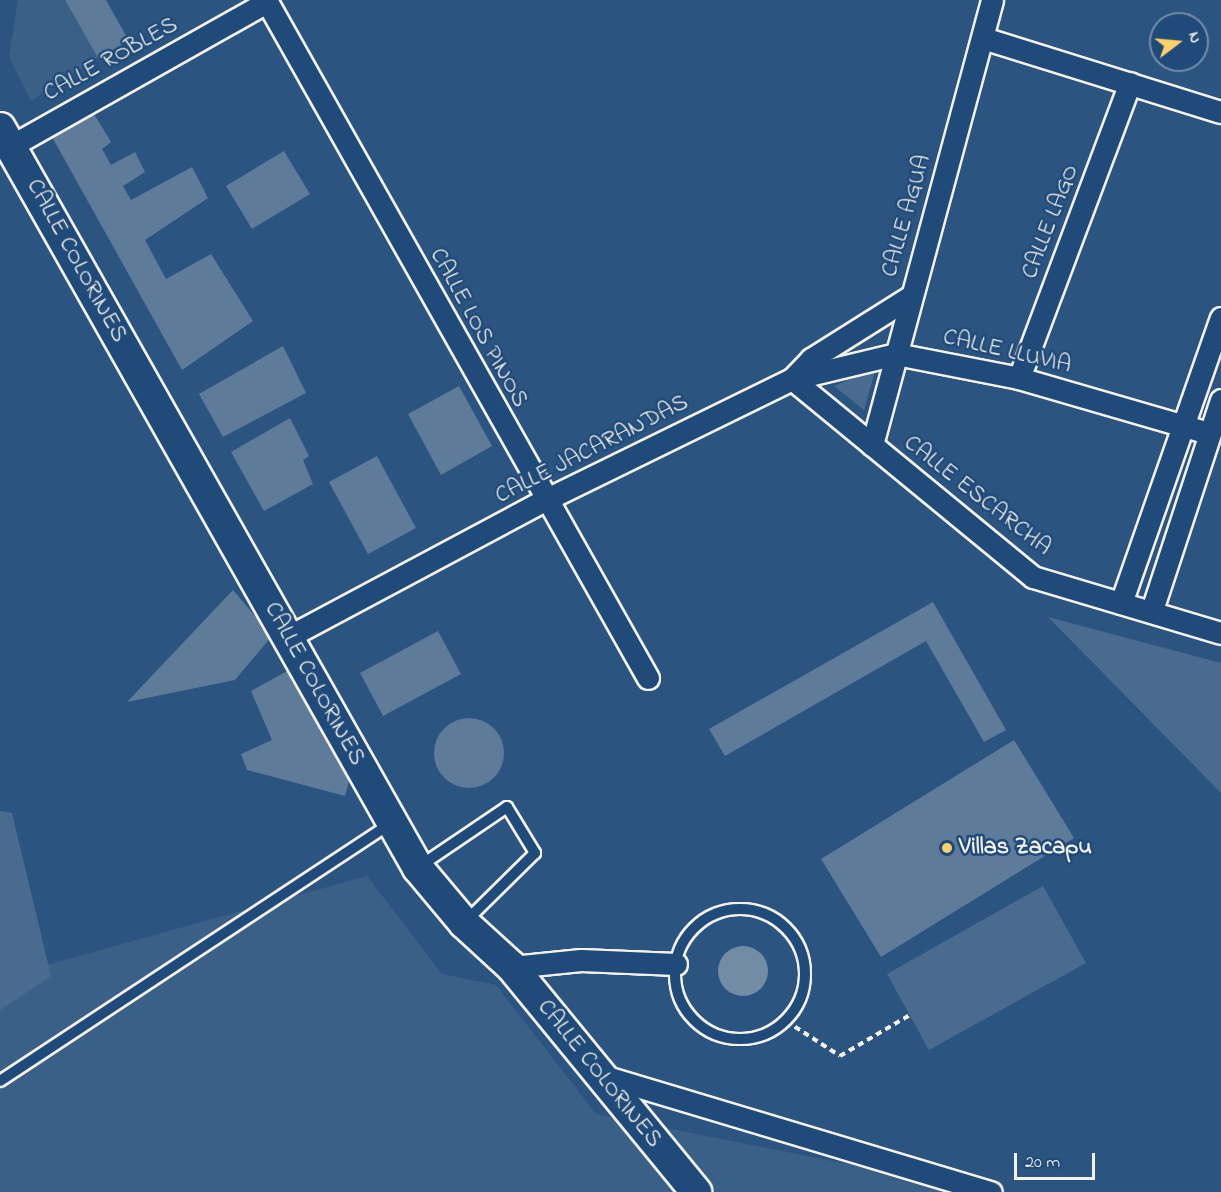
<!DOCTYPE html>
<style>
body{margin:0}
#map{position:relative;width:1221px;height:1192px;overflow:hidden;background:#2c5481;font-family:"Indie Flower",sans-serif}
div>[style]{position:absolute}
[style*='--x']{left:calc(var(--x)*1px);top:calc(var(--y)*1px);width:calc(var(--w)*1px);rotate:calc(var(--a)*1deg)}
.built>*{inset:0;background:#3b6088}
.green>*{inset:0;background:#496b90}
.water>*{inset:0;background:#738ca6}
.round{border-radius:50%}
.building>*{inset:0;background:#5e7b9a}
.path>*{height:4px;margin-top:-2px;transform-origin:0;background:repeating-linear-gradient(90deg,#f4f1e8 0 6px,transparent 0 10.5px)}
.roads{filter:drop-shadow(2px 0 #f4f1e8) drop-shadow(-2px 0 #f4f1e8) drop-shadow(0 2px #f4f1e8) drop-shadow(0 -2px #f4f1e8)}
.service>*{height:10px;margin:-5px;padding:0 5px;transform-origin:5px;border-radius:5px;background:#1f4a7a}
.service>.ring{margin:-5px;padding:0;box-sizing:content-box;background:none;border:10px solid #1f4a7a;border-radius:50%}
.minor>*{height:21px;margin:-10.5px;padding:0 10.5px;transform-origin:10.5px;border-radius:10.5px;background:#1f4a7a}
.secondary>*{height:30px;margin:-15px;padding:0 15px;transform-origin:15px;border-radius:15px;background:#1f4a7a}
.dots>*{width:16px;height:16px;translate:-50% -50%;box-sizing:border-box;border:3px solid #1f4a7a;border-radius:50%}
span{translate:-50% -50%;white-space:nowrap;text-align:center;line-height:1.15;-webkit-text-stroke:5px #1f4a7a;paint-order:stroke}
.street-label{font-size:24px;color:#f4f1e8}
.poi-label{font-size:24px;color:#f4f1e8;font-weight:700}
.left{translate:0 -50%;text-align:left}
.north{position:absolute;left:1149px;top:12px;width:60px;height:60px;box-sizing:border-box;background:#1f4a7a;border:2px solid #748da6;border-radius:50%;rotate:74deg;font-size:16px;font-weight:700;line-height:24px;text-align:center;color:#f4f1e8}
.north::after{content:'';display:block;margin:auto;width:21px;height:27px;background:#ffd166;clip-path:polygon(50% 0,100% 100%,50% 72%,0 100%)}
.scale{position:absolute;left:1014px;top:1153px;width:81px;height:27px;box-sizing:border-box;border:3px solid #f4f1e8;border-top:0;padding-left:8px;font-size:18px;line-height:21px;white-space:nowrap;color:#f4f1e8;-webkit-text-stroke:4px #1f4a7a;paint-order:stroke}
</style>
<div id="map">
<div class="built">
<div style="clip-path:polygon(18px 0,65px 0,98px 58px,31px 101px,9px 57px)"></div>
<div style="clip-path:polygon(367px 876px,442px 974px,496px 985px,596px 1114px,987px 1192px,0 1192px,0 978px)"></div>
</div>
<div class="green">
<div style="clip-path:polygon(876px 368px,864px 410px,834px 386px)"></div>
<div style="clip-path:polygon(1048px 617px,1221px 663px,1221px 793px)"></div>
<div style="clip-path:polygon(0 811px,12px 813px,51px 976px,0 1010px)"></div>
<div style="clip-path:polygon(1043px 886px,1086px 963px,929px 1050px,887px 974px)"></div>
</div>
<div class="water">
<div class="round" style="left:718px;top:946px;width:50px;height:50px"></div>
</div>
<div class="building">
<div style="clip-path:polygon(65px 0,106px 0,129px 41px,98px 58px)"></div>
<div style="clip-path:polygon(94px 114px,111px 142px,102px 149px,111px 165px,135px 152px,145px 172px,123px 186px,131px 200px,192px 167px,208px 198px,145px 240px,166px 279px,211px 254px,253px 321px,182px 370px,52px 137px)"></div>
<div style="clip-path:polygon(284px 151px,310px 194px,252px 229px,226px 186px)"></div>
<div style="clip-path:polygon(283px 346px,306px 393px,223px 437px,199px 394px)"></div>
<div style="clip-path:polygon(459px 386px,492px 446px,441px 475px,408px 414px)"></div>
<div style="clip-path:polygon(290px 418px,309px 456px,303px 460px,313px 484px,264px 511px,231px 452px)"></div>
<div style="clip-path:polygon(377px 456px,416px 528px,368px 554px,329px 482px)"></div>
<div style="clip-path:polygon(233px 590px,272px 636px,235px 680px,127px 702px)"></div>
<div style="clip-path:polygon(933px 602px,1006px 730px,984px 742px,926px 641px,725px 756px,709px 729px)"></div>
<div style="clip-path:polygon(438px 631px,461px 674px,383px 716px,360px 673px)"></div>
<div style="clip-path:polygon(289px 670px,351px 774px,345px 796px,247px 770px,241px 754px,272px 740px,251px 691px)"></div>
<div class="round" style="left:434px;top:718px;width:70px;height:70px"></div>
<div style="clip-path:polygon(1014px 740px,1074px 838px,881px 957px,821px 859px)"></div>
</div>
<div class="path">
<div style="--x:786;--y:1021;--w:64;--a:32.9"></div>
<div style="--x:840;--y:1056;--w:81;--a:-30.4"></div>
</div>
<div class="roads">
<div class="service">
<div style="--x:420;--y:866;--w:105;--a:-34.1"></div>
<div style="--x:507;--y:807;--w:54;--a:58.7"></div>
<div style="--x:535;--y:853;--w:98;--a:135.4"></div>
<div class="ring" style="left:675px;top:909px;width:120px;height:120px"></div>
<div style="--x:0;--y:1081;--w:469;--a:-33.4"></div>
</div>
<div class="minor">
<div style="--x:266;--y:0;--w:778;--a:60.6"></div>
<div style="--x:983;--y:38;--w:249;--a:17.3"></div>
<div style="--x:11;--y:146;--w:294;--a:-29.4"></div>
<div style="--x:1019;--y:378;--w:315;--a:-69.4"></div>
<div style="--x:792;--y:379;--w:312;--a:39.4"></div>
<div style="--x:1033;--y:577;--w:196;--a:16.6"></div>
<div style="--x:792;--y:379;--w:107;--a:-13.5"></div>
<div style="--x:896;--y:354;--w:125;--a:11"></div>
<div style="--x:1019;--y:378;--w:197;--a:16.2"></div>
<div style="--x:872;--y:445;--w:461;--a:-74.9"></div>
<div style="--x:1121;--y:603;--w:302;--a:-70.7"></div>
<div style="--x:1152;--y:610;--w:221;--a:-71.8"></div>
<div style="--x:288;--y:637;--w:291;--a:-28.1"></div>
<div style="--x:545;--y:500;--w:275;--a:-26.1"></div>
<div style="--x:792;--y:379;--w:28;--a:-46"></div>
<div style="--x:811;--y:359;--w:118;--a:-32.2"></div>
<div style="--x:512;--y:967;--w:69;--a:-5.8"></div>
<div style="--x:581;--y:960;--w:95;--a:2.4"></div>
<div style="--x:600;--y:1075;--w:408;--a:16.7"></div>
</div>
<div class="secondary">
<div style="--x:0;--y:128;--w:850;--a:60.54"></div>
<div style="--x:418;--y:868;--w:72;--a:50.1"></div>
<div style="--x:464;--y:923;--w:65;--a:42.5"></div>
<div style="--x:512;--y:967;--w:291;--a:50.7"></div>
</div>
</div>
<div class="dots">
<div style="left:947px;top:848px;background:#ffd166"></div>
</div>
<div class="street-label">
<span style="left:111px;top:60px;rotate:-29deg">CALLE ROBLES</span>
<span style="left:907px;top:216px;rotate:-74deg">CALLE AGUA</span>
<span style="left:1051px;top:222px;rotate:-69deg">CALLE LAGO</span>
<span style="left:76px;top:261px;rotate:61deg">CALLE COLORINES</span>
<span style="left:478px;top:328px;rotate:61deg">CALLE LOS PINOS</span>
<span style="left:1007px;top:352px;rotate:13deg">CALLE LLUVIA</span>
<span style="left:592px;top:450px;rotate:-27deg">CALLE JACARANDAS</span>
<span style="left:977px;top:496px;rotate:38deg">CALLE ESCARCHA</span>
<span style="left:314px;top:684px;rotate:61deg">CALLE COLORINES</span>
<span style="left:599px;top:1074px;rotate:51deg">CALLE COLORINES</span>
</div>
<div class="poi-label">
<span class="left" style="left:959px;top:848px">Villas Zacapu</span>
</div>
<div class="north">N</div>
<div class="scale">20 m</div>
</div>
